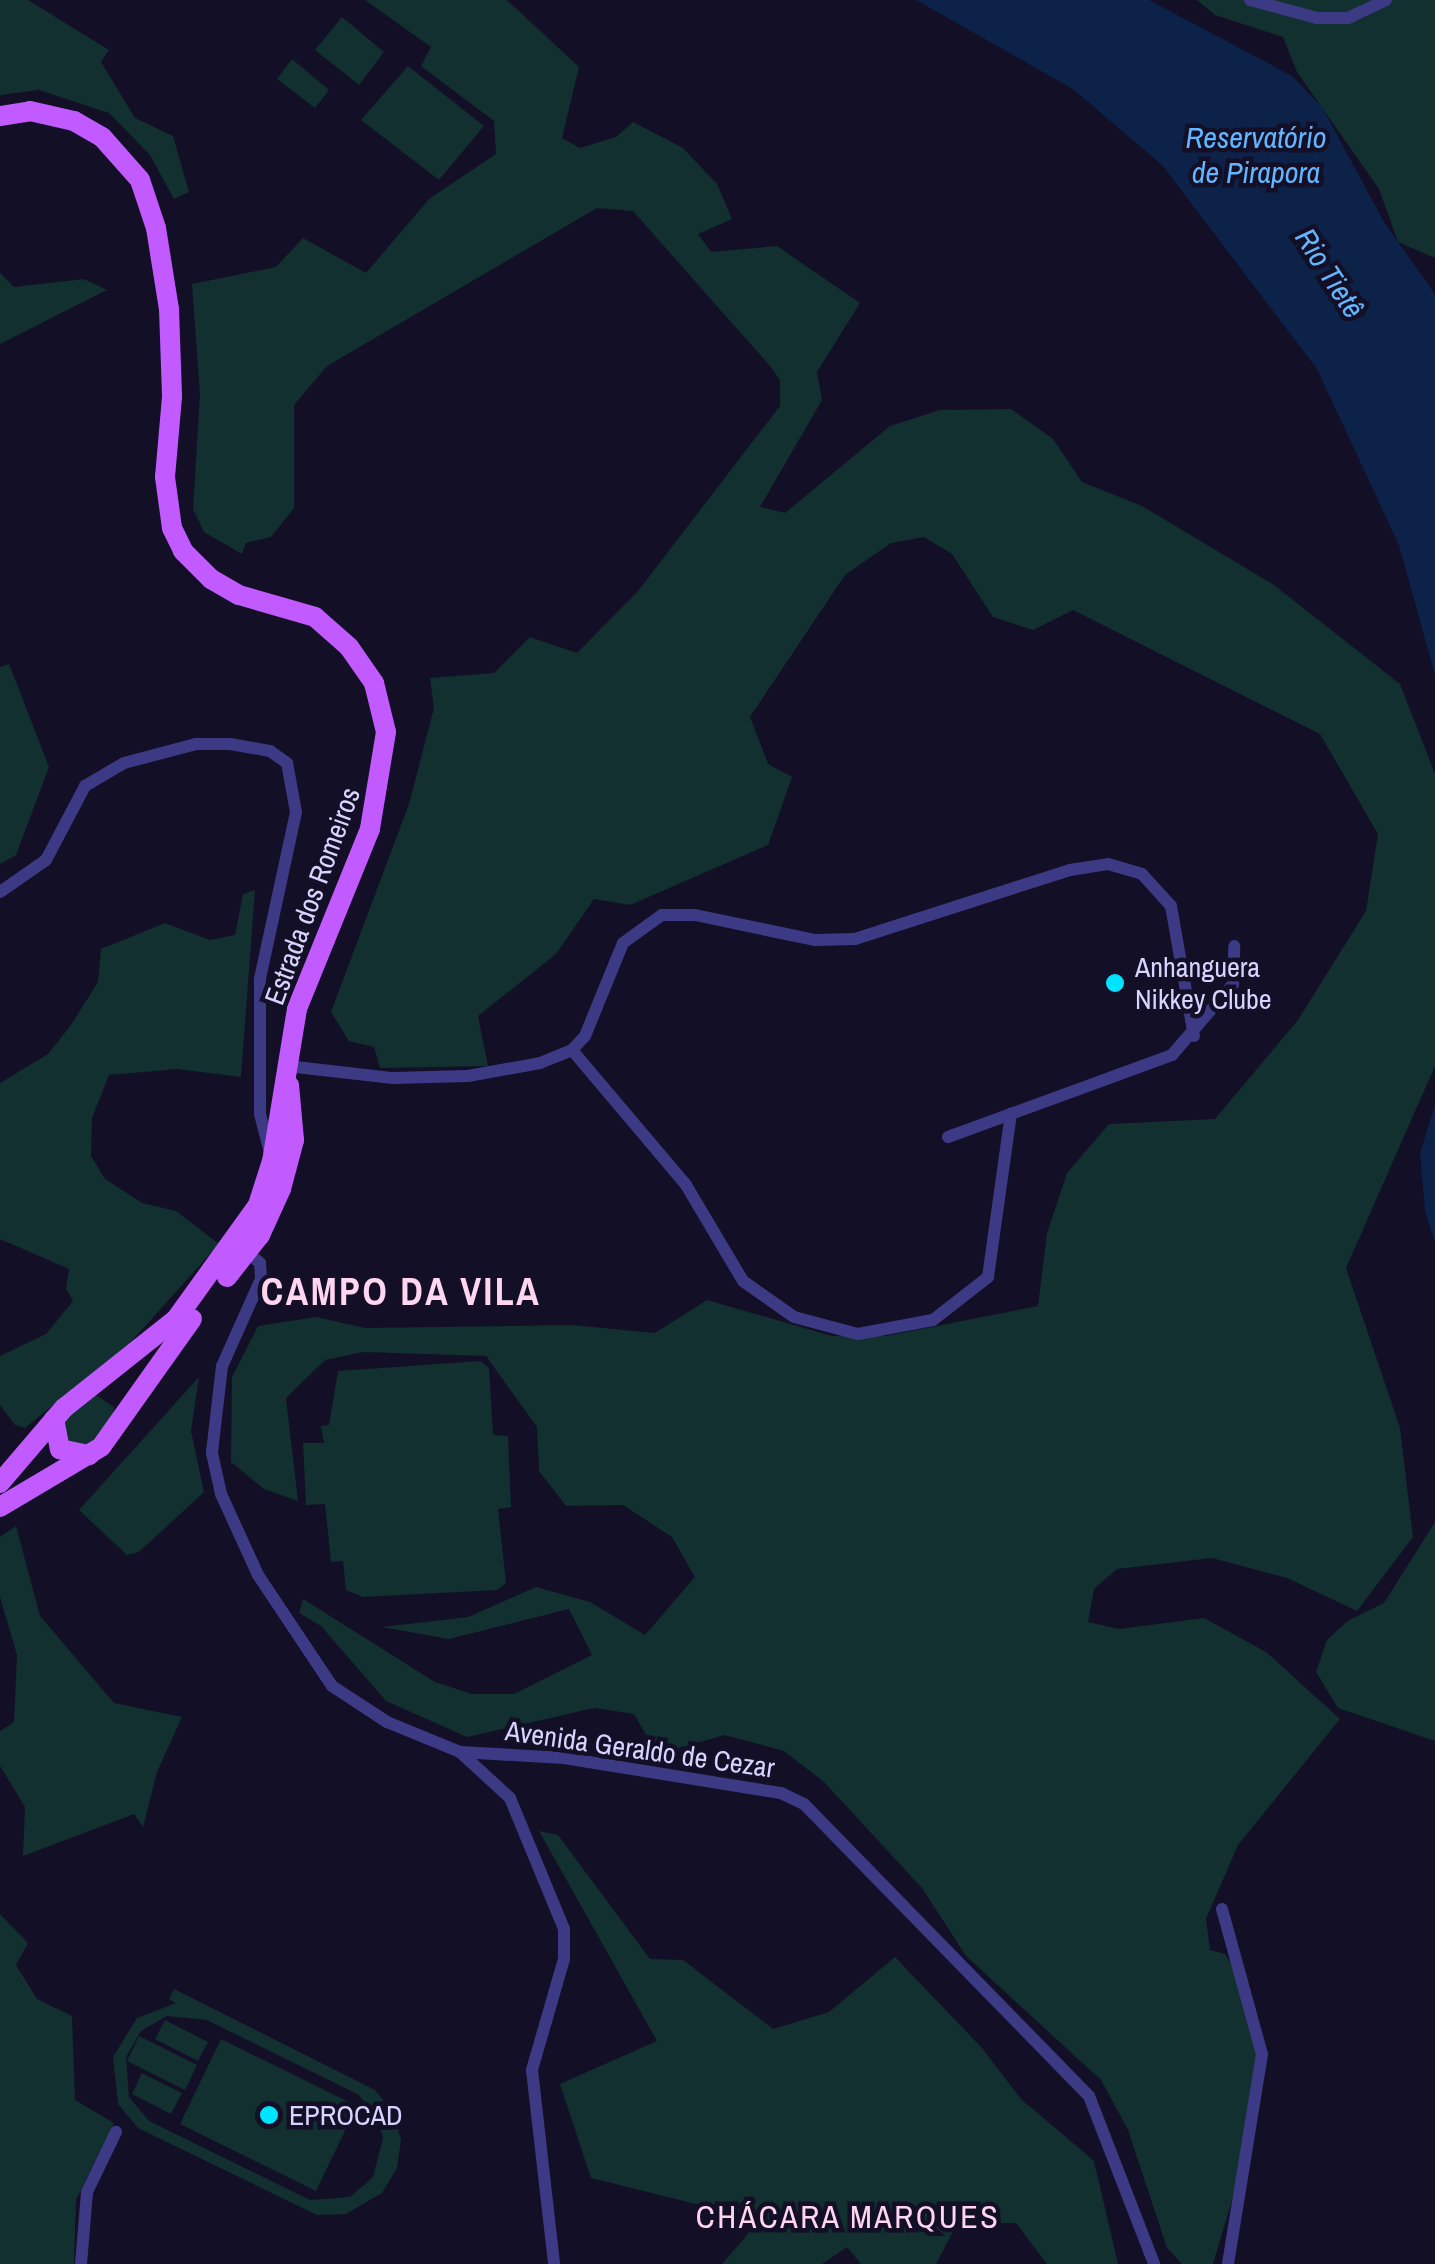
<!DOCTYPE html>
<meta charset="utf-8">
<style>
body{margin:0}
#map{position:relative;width:1435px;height:2264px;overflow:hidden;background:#130f26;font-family:"Archivo Narrow",sans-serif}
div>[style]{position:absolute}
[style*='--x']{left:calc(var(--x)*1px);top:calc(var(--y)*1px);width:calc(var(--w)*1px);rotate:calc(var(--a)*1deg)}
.green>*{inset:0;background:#12302f}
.water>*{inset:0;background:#0c2248}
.minor>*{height:12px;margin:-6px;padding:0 6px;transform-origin:6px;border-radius:6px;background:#3d3a85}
.primary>*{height:20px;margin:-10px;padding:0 10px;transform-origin:10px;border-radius:10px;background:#c25bff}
.dots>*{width:28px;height:28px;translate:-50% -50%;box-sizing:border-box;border:5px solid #130f26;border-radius:50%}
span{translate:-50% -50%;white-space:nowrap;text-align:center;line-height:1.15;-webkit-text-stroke:9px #130f26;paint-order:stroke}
.street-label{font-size:28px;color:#d9d4ff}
.poi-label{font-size:28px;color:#d9d4ff}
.left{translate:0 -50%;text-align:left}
.water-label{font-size:30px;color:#62b6ff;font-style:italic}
.quarter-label{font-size:32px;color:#ffd6f0;letter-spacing:2.5px}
.district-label{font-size:38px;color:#ffd6f0;font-weight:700;letter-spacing:2.5px}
</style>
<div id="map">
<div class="green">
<div style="clip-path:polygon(0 0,28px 0,109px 50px,101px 62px,135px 118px,173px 136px,189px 192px,174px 199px,150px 155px,109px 113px,39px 90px,0 95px)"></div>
<div style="clip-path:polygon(365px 0,507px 0,579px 67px,562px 138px,580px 148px,616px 137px,633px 122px,683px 148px,717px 184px,732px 219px,698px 234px,711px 252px,777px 246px,860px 303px,817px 372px,822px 400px,760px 507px,785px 513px,890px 426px,940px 410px,1011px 409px,1053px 439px,1082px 482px,1142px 506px,1274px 585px,1400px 684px,1435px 774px,1435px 1066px,1346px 1268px,1400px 1428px,1413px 1537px,1357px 1611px,1287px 1578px,1212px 1558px,1117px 1569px,1094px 1589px,1088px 1622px,1119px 1629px,1204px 1618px,1266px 1652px,1340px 1719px,1238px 1845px,1206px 1919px,1210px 1950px,1225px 1954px,1239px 1975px,1257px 2050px,1238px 2180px,1213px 2264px,1182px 2264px,1167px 2248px,1128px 2130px,1101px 2080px,966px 1956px,922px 1888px,824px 1782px,784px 1751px,725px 1735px,657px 1754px,634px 1714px,594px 1708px,467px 1737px,386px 1701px,321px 1626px,299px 1613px,303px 1599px,435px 1682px,472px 1694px,514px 1694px,592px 1655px,569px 1609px,449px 1639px,382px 1627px,468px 1617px,536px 1587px,590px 1602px,645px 1635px,695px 1577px,672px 1537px,623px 1505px,566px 1506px,539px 1471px,537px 1427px,486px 1356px,363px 1352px,325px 1360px,286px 1398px,298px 1501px,264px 1489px,231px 1462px,232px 1377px,258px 1326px,316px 1317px,365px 1328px,572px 1325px,655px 1333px,707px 1300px,832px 1336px,886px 1336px,1038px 1306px,1047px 1233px,1067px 1173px,1109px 1124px,1215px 1119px,1298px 1020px,1366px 911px,1378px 834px,1320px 734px,1073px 610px,1033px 630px,993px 617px,952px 554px,924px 537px,891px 543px,845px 575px,750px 717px,768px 764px,792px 777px,768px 845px,630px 905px,594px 899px,556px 954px,478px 1016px,488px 1066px,380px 1068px,374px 1047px,349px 1041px,331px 1012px,409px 804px,434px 708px,430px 678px,494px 673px,530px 637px,577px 653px,638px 591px,780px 406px,780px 380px,770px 366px,633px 211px,597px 208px,327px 366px,294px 405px,294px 508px,271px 537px,246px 543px,242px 554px,204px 532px,193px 509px,200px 394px,192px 284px,276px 267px,303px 238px,366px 273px,429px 199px,496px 154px,494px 121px,421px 66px,431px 47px)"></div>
<div style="clip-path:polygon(1197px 0,1435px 0,1435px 258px,1398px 242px,1379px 189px,1297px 72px,1283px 37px,1215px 15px)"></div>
<div style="clip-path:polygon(342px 17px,384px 52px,359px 85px,315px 50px)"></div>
<div style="clip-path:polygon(292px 59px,329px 90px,315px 108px,277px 79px)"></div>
<div style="clip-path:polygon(408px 66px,484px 126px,439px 180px,361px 120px)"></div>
<div style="clip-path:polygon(0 273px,14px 287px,84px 279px,107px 290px,0 344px)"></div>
<div style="clip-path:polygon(9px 664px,49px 767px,16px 855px,0 864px,0 667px)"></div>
<div style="clip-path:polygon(255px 890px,241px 1077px,177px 1069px,109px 1075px,92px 1118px,91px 1156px,105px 1179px,142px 1203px,176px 1211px,219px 1244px,130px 1343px,25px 1428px,15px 1425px,0 1405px,0 1356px,46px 1334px,73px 1301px,66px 1289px,69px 1269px,0 1239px,0 1083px,48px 1054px,71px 1025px,98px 982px,101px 949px,165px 923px,210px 940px,235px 935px,243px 894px)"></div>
<div style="clip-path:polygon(480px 1361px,489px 1368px,493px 1435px,508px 1436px,511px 1507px,498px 1509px,506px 1583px,497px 1590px,363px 1597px,346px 1590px,343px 1561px,331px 1562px,325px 1504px,306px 1505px,303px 1443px,324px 1443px,321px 1426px,329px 1425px,338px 1371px)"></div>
<div style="clip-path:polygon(199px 1377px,191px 1431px,204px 1492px,139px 1552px,127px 1555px,79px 1510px)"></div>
<div style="clip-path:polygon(96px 1395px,114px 1407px,113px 1417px,89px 1444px,70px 1449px,60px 1421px)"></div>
<div style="clip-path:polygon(1435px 1522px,1435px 1741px,1338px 1708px,1316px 1672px,1327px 1640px,1349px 1620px,1384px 1603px)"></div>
<div style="clip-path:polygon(16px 1526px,40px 1616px,114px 1703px,182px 1717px,157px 1772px,143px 1827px,134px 1814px,23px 1856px,25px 1807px,0 1766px,0 1731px,14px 1722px,17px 1655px,0 1597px,0 1537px)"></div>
<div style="clip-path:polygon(539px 1831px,558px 1835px,650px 1959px,683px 1960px,773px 2029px,829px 2012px,895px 1957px,982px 2048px,1021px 2099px,1094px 2161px,1118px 2264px,1047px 2264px,1016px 2223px,957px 2224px,936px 2264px,861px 2264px,847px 2247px,822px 2264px,722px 2264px,760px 2220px,591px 2178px,560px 2084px,657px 2041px)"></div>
<div style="clip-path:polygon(0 1914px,28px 1943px,16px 1965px,37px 1999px,72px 2016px,75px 2100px,114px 2123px,76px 2200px,74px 2264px,0 2264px)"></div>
<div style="clip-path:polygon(evenodd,174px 1989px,375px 2090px,393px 2113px,401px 2140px,397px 2168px,382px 2193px,346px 2214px,317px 2215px,138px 2128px,118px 2104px,113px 2057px,137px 2018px,176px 2003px,169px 1999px,174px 1989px,167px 2016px,207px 2020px,359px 2095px,378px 2119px,383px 2138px,373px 2177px,350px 2197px,310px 2200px,149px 2121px,129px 2097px,126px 2057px,141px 2031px,167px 2016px)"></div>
<div style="clip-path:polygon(165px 2020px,208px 2042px,198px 2061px,155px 2039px)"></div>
<div style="clip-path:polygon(139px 2036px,197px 2065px,185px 2090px,127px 2061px)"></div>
<div style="clip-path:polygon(221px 2039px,357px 2106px,316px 2191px,180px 2124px)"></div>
<div style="clip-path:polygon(142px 2073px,182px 2093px,171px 2114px,132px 2094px)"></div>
</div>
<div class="water">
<div style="clip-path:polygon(916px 0,1149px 0,1292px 76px,1322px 107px,1384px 222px,1435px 294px,1435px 675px,1399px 545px,1317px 369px,1163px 166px,1073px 89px)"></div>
<div style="clip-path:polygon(1435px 1105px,1435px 1242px,1425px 1211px,1420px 1153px)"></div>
</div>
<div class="minor">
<div style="--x:1250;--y:0;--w:69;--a:15"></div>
<div style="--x:1317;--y:18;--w:31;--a:0"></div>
<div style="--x:1348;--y:18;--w:42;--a:-25.3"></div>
<div style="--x:0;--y:892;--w:56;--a:-34.8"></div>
<div style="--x:46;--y:860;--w:84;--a:-62.2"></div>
<div style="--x:85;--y:786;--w:45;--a:-30.5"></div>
<div style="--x:124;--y:763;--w:74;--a:-14.8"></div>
<div style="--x:196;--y:744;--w:34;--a:0"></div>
<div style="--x:230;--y:744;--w:41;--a:9.9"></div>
<div style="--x:270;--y:751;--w:21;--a:35"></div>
<div style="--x:287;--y:763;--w:50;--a:79.6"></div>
<div style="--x:296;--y:812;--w:171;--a:102.2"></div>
<div style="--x:260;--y:979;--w:135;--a:90"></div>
<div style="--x:260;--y:1114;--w:40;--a:75.6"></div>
<div style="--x:572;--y:1050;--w:177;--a:49.8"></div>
<div style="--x:686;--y:1185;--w:112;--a:59.3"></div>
<div style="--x:743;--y:1281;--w:62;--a:35.2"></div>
<div style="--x:794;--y:1317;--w:66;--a:14.9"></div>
<div style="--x:858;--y:1334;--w:76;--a:-10.6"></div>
<div style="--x:933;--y:1320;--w:70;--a:-38"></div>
<div style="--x:988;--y:1277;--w:165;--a:-82"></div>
<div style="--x:287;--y:1066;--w:107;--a:6.5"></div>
<div style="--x:393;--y:1078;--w:75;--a:-1.5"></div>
<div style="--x:468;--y:1076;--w:73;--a:-10.2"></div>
<div style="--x:540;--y:1063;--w:35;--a:-22"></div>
<div style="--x:572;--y:1050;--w:19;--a:-47"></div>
<div style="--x:585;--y:1036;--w:100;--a:-67.8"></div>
<div style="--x:623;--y:943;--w:48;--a:-35.7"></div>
<div style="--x:662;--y:915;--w:33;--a:0"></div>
<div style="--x:695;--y:915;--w:123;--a:11.8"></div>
<div style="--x:815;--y:940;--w:40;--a:-1.4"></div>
<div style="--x:855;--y:939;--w:226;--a:-17.8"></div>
<div style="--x:1070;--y:870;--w:38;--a:-9"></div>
<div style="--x:1108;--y:864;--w:35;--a:16"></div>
<div style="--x:1142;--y:874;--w:43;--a:47.8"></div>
<div style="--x:1171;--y:906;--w:132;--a:80"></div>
<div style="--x:948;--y:1137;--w:239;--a:-20.1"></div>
<div style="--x:1172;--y:1055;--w:94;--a:-49.3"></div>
<div style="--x:1233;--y:984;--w:38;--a:-88"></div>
<div style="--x:241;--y:1248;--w:24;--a:38"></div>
<div style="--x:260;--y:1263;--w:16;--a:86"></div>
<div style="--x:261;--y:1279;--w:95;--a:114.1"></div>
<div style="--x:222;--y:1366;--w:88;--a:96.6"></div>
<div style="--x:212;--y:1453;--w:42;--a:77.6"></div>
<div style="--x:221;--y:1494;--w:89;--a:65.4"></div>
<div style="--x:258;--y:1575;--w:133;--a:56.3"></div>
<div style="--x:332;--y:1686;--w:66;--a:33.2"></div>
<div style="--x:387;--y:1722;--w:79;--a:22.3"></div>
<div style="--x:460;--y:1752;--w:104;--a:3.3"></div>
<div style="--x:564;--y:1758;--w:220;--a:9.2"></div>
<div style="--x:781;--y:1793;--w:25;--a:26"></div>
<div style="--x:804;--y:1804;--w:408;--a:45.7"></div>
<div style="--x:1089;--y:2096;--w:180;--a:68.8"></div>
<div style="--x:460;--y:1752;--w:68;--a:42.6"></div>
<div style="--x:510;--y:1798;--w:142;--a:67.6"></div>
<div style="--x:564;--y:1929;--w:30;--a:90"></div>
<div style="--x:564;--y:1959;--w:116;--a:106.1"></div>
<div style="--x:532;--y:2070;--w:195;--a:83.5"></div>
<div style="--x:1222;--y:1909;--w:150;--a:74.6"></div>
<div style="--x:1262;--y:2054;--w:213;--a:99.2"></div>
<div style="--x:81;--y:2264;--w:72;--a:-85.2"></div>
<div style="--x:87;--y:2192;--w:67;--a:-64.2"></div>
</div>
<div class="primary">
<div style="--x:0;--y:116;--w:30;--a:-9"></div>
<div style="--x:30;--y:111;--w:45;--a:12.8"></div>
<div style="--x:74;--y:121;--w:32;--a:30"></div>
<div style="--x:102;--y:137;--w:57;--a:48.5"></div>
<div style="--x:140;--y:180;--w:51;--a:71.6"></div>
<div style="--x:156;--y:228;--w:82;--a:80.9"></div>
<div style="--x:169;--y:309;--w:88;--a:88"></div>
<div style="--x:172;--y:397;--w:80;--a:95"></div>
<div style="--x:165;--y:477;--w:51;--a:82.2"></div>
<div style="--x:172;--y:528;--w:25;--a:64"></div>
<div style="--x:183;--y:551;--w:40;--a:45"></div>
<div style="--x:211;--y:579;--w:32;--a:30"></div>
<div style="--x:239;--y:595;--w:79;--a:16.1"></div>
<div style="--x:315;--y:617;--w:45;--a:41.4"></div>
<div style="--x:349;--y:647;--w:44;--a:55.2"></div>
<div style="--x:374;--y:683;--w:50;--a:76.2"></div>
<div style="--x:386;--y:732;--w:98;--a:99.4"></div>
<div style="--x:370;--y:829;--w:194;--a:112.1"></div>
<div style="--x:297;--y:1009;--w:154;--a:99.3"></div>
<div style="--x:272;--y:1161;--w:46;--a:107.7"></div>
<div style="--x:258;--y:1205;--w:140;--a:125.7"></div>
<div style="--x:176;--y:1319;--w:143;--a:141.5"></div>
<div style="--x:64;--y:1408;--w:99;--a:130.5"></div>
<div style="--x:227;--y:1277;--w:53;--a:-51.8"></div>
<div style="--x:260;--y:1235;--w:51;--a:-65.5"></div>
<div style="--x:281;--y:1189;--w:51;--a:-75.1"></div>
<div style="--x:294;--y:1140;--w:55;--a:-95.2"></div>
<div style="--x:54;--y:1419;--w:31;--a:79"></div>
<div style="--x:60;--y:1449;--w:30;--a:12"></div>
<div style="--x:0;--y:1507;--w:117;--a:-30.7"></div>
<div style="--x:101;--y:1447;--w:157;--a:-54.6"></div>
</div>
<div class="dots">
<div style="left:1115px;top:983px;background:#00e5ff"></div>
<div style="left:269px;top:2115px;background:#00e5ff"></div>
</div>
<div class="street-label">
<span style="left:312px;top:896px;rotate:-70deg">Estrada dos Romeiros</span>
<span style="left:640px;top:1749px;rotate:8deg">Avenida Geraldo de Cezar</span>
</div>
<div class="poi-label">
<span class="left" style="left:1135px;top:983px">Anhanguera<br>Nikkey Clube</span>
<span class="left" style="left:289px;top:2115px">EPROCAD</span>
</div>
<div class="water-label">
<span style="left:1256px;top:154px">Reservatório<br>de Pirapora</span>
<span style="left:1330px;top:273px;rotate:57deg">Rio Tietê</span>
</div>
<div class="quarter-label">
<span style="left:848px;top:2217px">CHÁCARA MARQUES</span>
</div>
<div class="district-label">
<span style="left:401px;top:1292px">CAMPO DA VILA</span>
</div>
</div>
